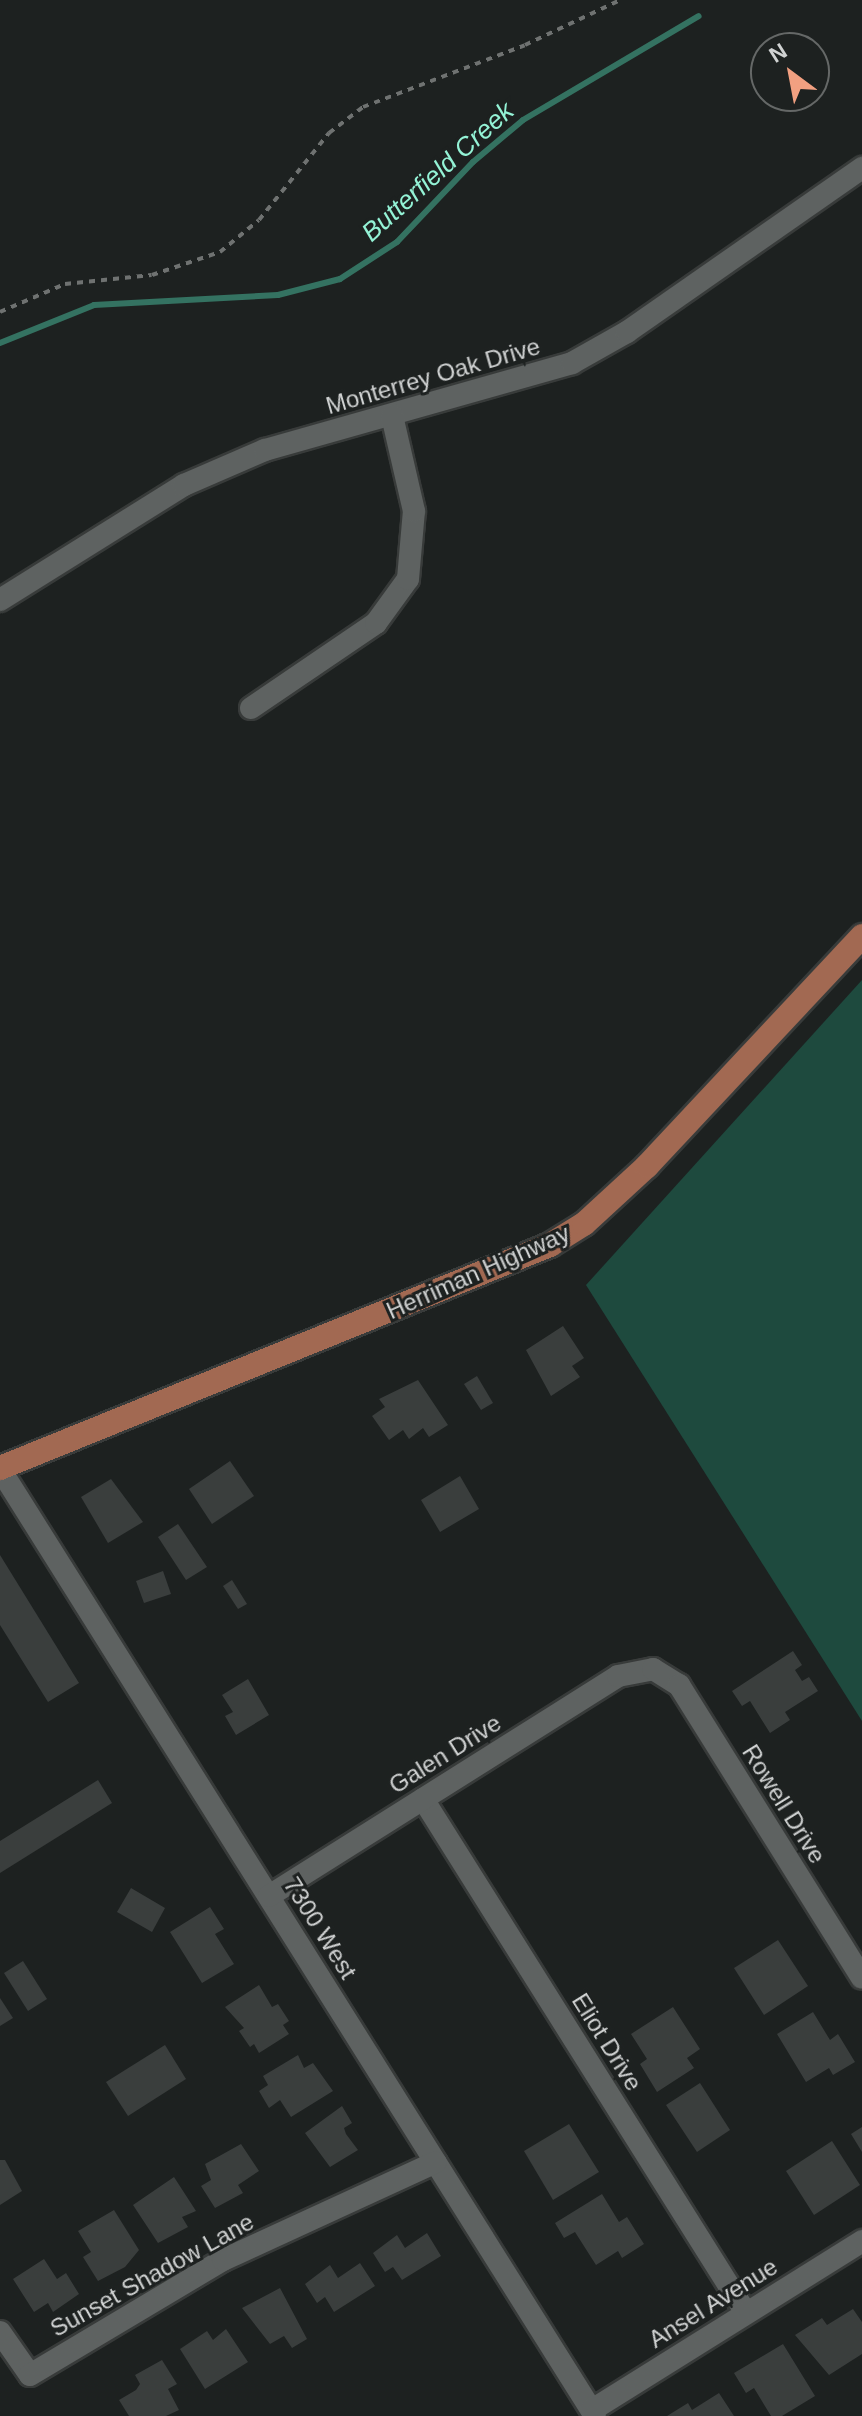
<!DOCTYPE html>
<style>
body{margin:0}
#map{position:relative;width:862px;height:2416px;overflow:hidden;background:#1d2120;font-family:Helvetica,sans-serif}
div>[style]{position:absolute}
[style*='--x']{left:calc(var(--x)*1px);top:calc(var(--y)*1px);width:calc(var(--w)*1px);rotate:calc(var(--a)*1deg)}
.green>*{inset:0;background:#1e4a3e}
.stream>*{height:6px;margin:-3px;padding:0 3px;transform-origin:3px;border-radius:3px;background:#347261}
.building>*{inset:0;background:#3a3e3d}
.path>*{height:4px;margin-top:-2px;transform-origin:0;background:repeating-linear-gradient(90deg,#6f7271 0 6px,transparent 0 12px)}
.roads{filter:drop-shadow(2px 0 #383b3a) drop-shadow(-2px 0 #383b3a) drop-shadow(0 2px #383b3a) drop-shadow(0 -2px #383b3a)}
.minor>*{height:22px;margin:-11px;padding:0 11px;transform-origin:11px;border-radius:11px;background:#5e6261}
.major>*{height:24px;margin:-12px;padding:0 12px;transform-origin:12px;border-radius:12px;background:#a26952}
span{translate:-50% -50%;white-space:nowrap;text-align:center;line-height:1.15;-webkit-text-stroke:6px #1d2120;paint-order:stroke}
.street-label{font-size:24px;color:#d0d2d2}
.water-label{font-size:26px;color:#94f3d6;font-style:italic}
.north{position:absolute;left:750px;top:32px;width:80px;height:80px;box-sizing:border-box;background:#1d2120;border:2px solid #656867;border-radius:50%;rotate:328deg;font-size:22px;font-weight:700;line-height:32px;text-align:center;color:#d0d2d2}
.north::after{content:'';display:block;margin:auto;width:28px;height:36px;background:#f2a081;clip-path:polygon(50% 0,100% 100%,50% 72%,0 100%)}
</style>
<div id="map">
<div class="green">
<div style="clip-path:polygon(862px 980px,862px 1721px,586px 1285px)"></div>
</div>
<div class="stream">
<div style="--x:0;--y:343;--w:101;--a:-22"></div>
<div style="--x:94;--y:305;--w:184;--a:-3.1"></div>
<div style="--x:278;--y:295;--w:64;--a:-14.5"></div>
<div style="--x:340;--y:279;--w:68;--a:-33"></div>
<div style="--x:397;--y:242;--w:110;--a:-46.5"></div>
<div style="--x:473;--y:162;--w:65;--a:-40"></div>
<div style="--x:523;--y:120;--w:204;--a:-30.6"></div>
</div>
<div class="building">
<div style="clip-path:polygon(563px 1326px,584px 1358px,572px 1366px,580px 1377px,551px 1396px,526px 1350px)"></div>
<div style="clip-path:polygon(477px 1376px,493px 1403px,481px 1410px,464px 1384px)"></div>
<div style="clip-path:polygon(418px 1380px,448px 1425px,429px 1437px,423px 1428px,409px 1439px,403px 1430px,389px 1440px,372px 1416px,385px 1407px,379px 1399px)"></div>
<div style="clip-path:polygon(230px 1461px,254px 1496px,212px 1524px,189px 1489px)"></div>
<div style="clip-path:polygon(460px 1476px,479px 1509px,440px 1532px,421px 1500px)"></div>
<div style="clip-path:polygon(111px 1479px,143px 1522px,108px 1543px,81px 1497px)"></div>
<div style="clip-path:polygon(178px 1524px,207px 1567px,186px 1580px,158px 1537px)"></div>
<div style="clip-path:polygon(0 1555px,79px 1683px,48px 1702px,0 1625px)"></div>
<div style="clip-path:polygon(163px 1571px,171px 1594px,144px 1603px,136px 1581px)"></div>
<div style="clip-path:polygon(232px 1580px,247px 1604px,238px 1609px,223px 1586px)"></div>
<div style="clip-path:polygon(793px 1651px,802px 1665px,795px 1670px,802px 1681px,809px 1677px,818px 1691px,785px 1712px,790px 1720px,770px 1733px,750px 1701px,742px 1706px,732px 1691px)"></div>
<div style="clip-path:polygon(248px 1679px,269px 1715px,236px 1735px,225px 1716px,233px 1712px,222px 1695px)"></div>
<div style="clip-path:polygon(98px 1780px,112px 1803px,0 1873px,0 1841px)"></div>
<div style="clip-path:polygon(131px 1888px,165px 1908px,152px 1932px,117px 1912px)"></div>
<div style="clip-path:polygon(210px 1907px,224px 1929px,215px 1934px,234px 1964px,202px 1983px,170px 1932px)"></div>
<div style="clip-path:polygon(778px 1940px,808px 1986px,764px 2015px,734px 1968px)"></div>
<div style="clip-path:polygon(23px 1961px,47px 1999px,28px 2011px,4px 1973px)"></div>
<div style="clip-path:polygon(259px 1985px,272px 2007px,278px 2004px,289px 2021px,283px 2025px,289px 2034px,259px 2053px,254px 2044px,250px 2047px,239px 2031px,244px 2028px,225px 2007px)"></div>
<div style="clip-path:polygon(0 1998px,13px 2018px,0 2026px)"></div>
<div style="clip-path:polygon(673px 2007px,700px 2049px,687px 2058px,694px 2068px,657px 2092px,640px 2064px,647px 2059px,631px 2034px)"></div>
<div style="clip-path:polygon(813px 2012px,830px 2040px,838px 2034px,855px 2062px,833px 2075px,829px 2068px,806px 2082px,777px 2034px)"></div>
<div style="clip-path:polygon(165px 2045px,186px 2079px,128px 2116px,106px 2082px)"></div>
<div style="clip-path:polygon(298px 2055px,304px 2068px,313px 2063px,333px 2091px,291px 2117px,280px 2100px,269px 2108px,259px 2091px,268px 2085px,263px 2076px)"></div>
<div style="clip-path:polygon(700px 2083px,730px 2130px,697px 2152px,666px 2105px)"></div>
<div style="clip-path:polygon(342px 2106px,352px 2123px,344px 2128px,346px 2134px,358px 2150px,330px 2167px,305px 2133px)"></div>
<div style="clip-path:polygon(569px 2124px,599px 2172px,553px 2200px,524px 2151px)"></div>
<div style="clip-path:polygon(862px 2127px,862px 2152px,851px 2134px)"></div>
<div style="clip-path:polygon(832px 2141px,860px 2185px,814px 2215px,786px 2171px)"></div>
<div style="clip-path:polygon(241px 2144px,259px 2171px,238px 2185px,243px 2193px,215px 2208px,201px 2186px,211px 2180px,205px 2164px)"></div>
<div style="clip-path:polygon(0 2160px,5px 2160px,22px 2191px,0 2205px)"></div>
<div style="clip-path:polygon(174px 2177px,196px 2211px,182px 2217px,188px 2227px,158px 2243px,133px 2205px)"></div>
<div style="clip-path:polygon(602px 2194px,619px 2222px,627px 2217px,644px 2244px,622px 2258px,618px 2251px,596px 2265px,575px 2232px,564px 2238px,555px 2223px)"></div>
<div style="clip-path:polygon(114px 2210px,139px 2250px,125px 2267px,98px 2281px,83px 2257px,91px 2252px,78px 2231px)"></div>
<div style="clip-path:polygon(427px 2233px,441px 2256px,402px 2280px,393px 2267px,385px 2272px,373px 2253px,397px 2235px,405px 2248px)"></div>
<div style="clip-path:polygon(44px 2259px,57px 2279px,66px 2273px,79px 2294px,53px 2312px,48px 2303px,34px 2312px,13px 2279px)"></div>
<div style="clip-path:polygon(360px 2263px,375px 2286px,334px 2312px,325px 2297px,317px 2303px,305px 2284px,330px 2265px,338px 2278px)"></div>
<div style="clip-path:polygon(280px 2288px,307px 2339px,292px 2348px,284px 2336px,270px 2344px,242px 2308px)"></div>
<div style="clip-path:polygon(853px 2309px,862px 2322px,862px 2354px,829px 2375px,795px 2335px,822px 2318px,827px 2325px)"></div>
<div style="clip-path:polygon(226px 2329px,248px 2362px,205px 2389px,180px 2349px,207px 2331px,213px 2340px)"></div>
<div style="clip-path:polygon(783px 2344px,815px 2396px,782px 2416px,771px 2416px,754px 2388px,746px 2393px,734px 2373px)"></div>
<div style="clip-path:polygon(162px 2360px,177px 2384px,168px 2389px,179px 2410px,166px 2416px,129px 2416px,119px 2400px,136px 2390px,140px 2384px,135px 2375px)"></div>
<div style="clip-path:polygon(719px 2393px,734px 2416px,667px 2416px,688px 2403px,692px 2410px)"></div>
</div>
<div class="path">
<div style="--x:0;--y:312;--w:71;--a:-23.3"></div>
<div style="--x:65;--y:284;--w:87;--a:-5.9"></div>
<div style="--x:152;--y:275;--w:72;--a:-18.7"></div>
<div style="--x:220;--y:252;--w:50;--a:-39.4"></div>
<div style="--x:259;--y:220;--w:112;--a:-51.2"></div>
<div style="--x:329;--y:133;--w:43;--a:-37.4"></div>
<div style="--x:363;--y:107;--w:173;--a:-20.9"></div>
<div style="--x:525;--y:45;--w:105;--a:-25.3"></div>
</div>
<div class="roads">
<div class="minor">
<div style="--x:0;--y:600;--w:217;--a:-32"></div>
<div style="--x:184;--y:485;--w:88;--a:-23.4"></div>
<div style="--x:265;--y:450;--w:319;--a:-15.8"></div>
<div style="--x:572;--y:363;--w:63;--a:-29.4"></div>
<div style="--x:627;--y:332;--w:287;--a:-34.9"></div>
<div style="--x:251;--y:708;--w:151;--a:-34.2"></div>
<div style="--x:376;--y:623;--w:54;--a:-54"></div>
<div style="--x:408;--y:579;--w:68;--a:-85"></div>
<div style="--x:414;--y:511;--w:98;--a:-103"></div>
<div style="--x:0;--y:1469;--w:1118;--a:57.86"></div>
<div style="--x:423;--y:1799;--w:607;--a:57.85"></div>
<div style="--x:269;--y:1896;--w:413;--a:-32.2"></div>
<div style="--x:618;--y:1676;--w:36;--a:-11"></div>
<div style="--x:653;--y:1669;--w:31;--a:32"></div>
<div style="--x:679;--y:1685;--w:345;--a:58"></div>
<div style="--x:0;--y:2332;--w:52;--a:55.1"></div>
<div style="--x:30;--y:2375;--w:225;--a:-30.8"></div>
<div style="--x:223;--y:2260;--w:234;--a:-24.7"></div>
<div style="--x:592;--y:2410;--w:319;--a:-32"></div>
</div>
<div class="major">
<div style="--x:0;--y:1468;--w:593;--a:-22.07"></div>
<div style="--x:550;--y:1245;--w:40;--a:-32"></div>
<div style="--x:584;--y:1224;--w:86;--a:-42.6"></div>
<div style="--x:647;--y:1166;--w:315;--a:-46.9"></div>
</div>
</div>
<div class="street-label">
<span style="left:433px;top:376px;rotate:-16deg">Monterrey Oak Drive</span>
<span style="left:478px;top:1272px;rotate:-24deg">Herriman Highway</span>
<span style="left:445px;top:1754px;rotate:-32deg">Galen Drive</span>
<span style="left:784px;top:1804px;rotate:58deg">Rowell Drive</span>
<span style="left:320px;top:1928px;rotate:58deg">7300 West</span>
<span style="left:607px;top:2042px;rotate:58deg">Eliot Drive</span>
<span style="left:152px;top:2275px;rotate:-29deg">Sunset Shadow Lane</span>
<span style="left:713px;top:2303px;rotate:-32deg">Ansel Avenue</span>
</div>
<div class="water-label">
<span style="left:438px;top:172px;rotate:-42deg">Butterfield Creek</span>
</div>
<div class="north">N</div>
</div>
